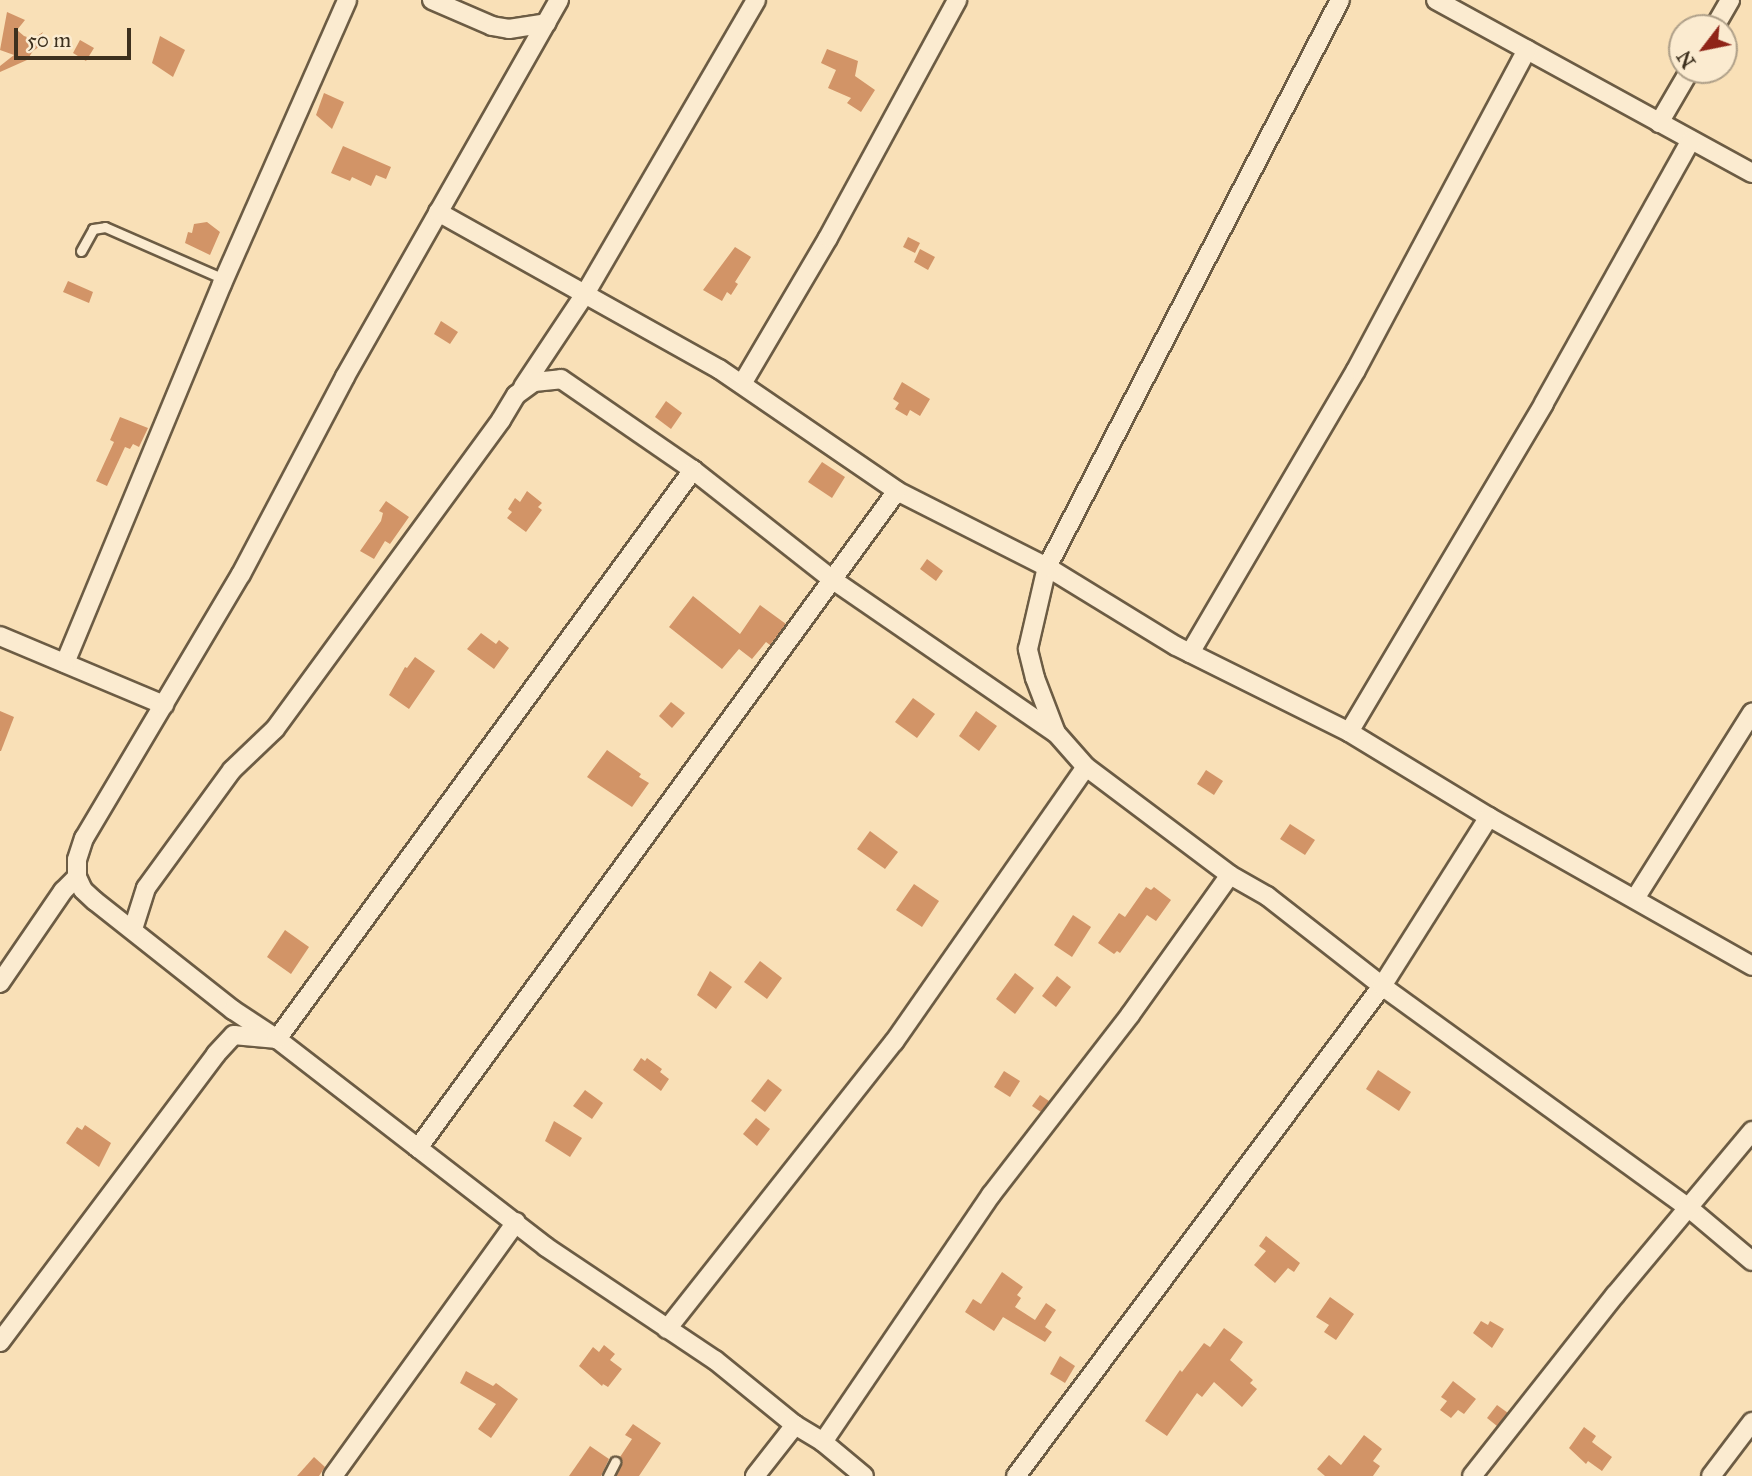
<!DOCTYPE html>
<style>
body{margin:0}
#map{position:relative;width:1752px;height:1476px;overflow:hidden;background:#f9e0b7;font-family:"IM FELL Great Primer",serif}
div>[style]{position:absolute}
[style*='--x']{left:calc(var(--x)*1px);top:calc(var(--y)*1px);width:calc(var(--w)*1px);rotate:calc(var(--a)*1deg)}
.building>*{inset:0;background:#d29467}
.roads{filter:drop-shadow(2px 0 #6c5c44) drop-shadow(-2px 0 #6c5c44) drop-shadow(0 2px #6c5c44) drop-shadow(0 -2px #6c5c44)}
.lane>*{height:9px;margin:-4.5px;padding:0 4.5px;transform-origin:4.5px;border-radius:4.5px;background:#fbebd0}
.street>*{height:18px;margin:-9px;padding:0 9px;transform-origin:9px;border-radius:9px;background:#fbebd0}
span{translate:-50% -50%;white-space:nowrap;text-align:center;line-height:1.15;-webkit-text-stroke:5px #fbebd0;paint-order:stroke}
.north{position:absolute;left:1668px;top:14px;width:70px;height:70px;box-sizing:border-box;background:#fbebd0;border:2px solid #afa089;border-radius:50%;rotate:238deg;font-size:19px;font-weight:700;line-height:28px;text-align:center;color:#3d301e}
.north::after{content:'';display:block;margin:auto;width:24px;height:32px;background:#8f2418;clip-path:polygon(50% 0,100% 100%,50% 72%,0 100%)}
.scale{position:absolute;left:14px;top:28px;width:117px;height:32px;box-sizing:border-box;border:4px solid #3d301e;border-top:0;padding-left:9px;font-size:21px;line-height:24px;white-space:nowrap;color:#3d301e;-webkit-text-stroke:5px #fbebd0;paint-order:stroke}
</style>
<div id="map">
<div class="building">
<div style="clip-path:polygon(7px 12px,25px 20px,17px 30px,24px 36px,33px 39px,43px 32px,38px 41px,43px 44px,33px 51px,27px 60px,0 72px,0 66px,14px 55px,0 50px)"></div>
<div style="clip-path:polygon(160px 36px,185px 50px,173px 77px,152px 63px)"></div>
<div style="clip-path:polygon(80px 40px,94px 48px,86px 61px,73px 53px)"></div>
<div style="clip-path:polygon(827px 49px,858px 61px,855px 76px,875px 90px,861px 112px,847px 103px,851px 98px,828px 88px,836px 70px,821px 63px)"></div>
<div style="clip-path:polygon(324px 93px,344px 102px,332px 129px,316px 115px)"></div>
<div style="clip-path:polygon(343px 146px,391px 167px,386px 179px,376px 175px,371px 186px,352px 177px,350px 181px,331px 173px)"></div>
<div style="clip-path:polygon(207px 222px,220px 232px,210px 255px,185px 243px,188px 232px,192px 233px,194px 224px)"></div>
<div style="clip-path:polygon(908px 237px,920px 243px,915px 253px,903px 247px)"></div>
<div style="clip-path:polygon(735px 247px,751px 257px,735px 282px,738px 284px,731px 295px,727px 292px,722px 301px,703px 290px)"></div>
<div style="clip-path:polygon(920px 249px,935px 257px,928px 270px,914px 262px)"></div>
<div style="clip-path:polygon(68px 281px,93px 292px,89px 303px,63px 292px)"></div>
<div style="clip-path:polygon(441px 321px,458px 332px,450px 344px,434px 334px)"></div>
<div style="clip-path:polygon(902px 382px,930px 399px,920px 416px,910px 410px,907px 416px,895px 409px,899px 403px,893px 399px)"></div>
<div style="clip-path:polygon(666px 401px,682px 413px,671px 429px,655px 417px)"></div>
<div style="clip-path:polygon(120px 417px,148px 428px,139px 447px,133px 444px,130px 449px,125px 447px,107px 486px,96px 481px,114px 442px,110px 440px)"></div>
<div style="clip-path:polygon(822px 462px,845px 477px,832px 498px,808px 482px)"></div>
<div style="clip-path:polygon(527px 491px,542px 503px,538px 507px,542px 510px,526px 532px,507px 518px,512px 512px,508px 509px,515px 498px,520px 502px)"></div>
<div style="clip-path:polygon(386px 501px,409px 517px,390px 544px,385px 541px,374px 559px,360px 551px,381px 521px,383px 513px,379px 511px)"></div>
<div style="clip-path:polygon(927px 559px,943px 571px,936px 581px,920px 569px)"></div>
<div style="clip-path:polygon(693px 596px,740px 634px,760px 605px,786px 624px,770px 645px,766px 642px,752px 659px,739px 649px,722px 669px,669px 627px)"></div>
<div style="clip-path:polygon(481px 633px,496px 644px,499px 640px,509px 648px,494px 669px,467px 649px)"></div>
<div style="clip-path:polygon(415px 657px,435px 671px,409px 709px,389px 695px,405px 667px,407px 668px)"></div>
<div style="clip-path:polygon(913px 698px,935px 714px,917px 738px,895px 722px)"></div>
<div style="clip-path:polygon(671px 702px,685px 713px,672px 728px,659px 716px)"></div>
<div style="clip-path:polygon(0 711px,14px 717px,1px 751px,0 751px)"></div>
<div style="clip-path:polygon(976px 711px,997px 726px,979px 751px,959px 736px)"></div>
<div style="clip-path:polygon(607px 750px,641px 774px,639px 777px,649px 783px,632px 807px,587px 777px)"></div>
<div style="clip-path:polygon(1206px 770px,1223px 781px,1214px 795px,1197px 784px)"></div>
<div style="clip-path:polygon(1290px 824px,1315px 840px,1305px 855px,1280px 839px)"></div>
<div style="clip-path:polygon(870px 831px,898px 852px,885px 869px,857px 849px)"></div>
<div style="clip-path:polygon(914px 884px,939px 901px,922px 927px,896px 910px)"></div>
<div style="clip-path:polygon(1146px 887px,1151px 890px,1154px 887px,1171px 900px,1156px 921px,1147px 915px,1120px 953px,1117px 951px,1114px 954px,1098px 943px,1119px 913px,1125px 917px)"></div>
<div style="clip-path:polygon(1073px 915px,1091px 927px,1072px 957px,1054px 945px)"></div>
<div style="clip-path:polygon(285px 930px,309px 947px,291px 974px,267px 957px)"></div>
<div style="clip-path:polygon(760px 961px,782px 978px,767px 999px,744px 982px)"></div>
<div style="clip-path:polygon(710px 971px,732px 987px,716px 1009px,697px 995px)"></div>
<div style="clip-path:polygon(1015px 973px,1034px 988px,1015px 1014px,996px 999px)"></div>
<div style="clip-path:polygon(1057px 976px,1071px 987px,1056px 1007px,1042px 996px)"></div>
<div style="clip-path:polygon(641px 1058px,645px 1061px,647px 1058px,662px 1069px,660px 1072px,669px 1079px,661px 1091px,633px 1070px)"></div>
<div style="clip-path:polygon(1378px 1070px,1411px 1092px,1399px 1111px,1366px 1089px)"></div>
<div style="clip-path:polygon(1004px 1071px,1020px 1081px,1010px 1097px,994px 1087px)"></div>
<div style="clip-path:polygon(768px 1079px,782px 1090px,765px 1112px,751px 1101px)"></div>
<div style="clip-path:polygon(585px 1090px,603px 1103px,592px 1119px,573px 1106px)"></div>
<div style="clip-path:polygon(1040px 1095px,1049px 1101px,1041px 1112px,1032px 1106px)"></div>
<div style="clip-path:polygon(756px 1118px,770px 1129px,757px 1146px,743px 1134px)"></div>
<div style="clip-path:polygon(554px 1121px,582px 1138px,570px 1157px,545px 1141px)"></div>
<div style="clip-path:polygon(85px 1125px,111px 1143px,99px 1167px,66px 1143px,77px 1127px,82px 1130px)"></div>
<div style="clip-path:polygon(1266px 1236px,1300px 1263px,1294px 1272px,1288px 1268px,1275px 1283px,1254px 1265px,1266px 1251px,1259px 1246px)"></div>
<div style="clip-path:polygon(1002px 1272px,1023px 1287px,1017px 1295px,1021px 1298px,1015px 1307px,1035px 1320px,1046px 1303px,1056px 1310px,1045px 1327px,1052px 1332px,1045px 1342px,1003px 1317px,994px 1331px,965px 1312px,973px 1299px,981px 1304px)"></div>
<div style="clip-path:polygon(1330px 1297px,1354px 1314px,1336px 1340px,1324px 1332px,1329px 1325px,1316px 1317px)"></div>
<div style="clip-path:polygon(1481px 1321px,1488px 1325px,1490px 1321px,1504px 1329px,1492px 1348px,1473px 1333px)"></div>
<div style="clip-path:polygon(1224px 1328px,1243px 1342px,1230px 1360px,1253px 1380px,1250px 1383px,1257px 1389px,1242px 1407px,1214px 1382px,1202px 1397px,1197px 1393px,1167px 1436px,1145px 1421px,1180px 1370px,1182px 1372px,1204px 1343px,1210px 1347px)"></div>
<div style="clip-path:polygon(604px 1345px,615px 1354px,610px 1360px,622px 1369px,608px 1387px,603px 1384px,602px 1386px,579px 1366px,593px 1347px,599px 1352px)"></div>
<div style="clip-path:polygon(1060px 1356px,1075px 1366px,1065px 1383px,1050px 1374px)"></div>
<div style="clip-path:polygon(466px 1371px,493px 1386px,496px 1383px,518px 1399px,491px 1438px,478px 1429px,496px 1404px,460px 1383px)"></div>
<div style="clip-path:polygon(1453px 1381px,1476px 1399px,1464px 1414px,1458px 1410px,1451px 1418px,1440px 1410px,1447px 1401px,1441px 1397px)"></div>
<div style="clip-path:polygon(1497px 1405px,1508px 1413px,1497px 1426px,1487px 1418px)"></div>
<div style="clip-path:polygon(633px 1424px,661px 1443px,639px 1476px,616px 1476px,622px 1462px,620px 1457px,632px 1439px,625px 1435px)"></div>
<div style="clip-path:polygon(1584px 1427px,1596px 1436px,1592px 1442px,1612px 1457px,1602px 1471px,1588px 1461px,1586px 1464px,1569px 1448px)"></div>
<div style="clip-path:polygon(1364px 1435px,1382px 1449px,1373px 1461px,1380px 1466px,1373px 1476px,1325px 1476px,1317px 1469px,1329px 1455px,1341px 1465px)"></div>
<div style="clip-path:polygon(590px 1446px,609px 1459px,601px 1476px,569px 1476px)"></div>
<div style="clip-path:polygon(314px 1457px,325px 1467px,319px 1476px,297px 1476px)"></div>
</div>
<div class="roads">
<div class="lane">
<div style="--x:81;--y:251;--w:25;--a:-61"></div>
<div style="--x:93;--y:229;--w:12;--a:-9"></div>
<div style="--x:105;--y:227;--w:130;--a:23.6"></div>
<div style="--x:608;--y:1476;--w:16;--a:-63"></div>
</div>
<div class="street">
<div style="--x:432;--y:0;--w:65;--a:23.4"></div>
<div style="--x:492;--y:26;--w:17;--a:10"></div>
<div style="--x:509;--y:29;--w:38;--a:-9"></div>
<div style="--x:559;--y:0;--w:434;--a:119.6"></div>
<div style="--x:345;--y:377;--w:223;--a:117.8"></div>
<div style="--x:241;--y:574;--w:307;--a:120.7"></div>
<div style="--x:84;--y:838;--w:23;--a:108"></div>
<div style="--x:77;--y:860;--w:17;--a:90"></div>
<div style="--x:77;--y:877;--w:14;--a:65"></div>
<div style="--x:83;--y:890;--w:16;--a:43"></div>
<div style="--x:95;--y:901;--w:176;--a:38.3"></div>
<div style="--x:233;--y:1010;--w:53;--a:33.4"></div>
<div style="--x:277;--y:1039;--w:340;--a:37.7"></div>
<div style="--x:546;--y:1247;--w:203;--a:33.8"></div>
<div style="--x:715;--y:1360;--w:103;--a:39.1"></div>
<div style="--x:795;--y:1425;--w:33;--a:31"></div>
<div style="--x:823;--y:1442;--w:53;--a:39.7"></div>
<div style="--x:1436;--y:0;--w:360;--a:28.7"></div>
<div style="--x:1714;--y:28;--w:32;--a:-60"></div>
<div style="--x:1659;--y:123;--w:61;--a:-59.7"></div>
<div style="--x:438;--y:212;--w:322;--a:29.2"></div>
<div style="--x:719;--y:369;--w:216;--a:34.4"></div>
<div style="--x:897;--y:491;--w:168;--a:26.9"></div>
<div style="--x:1047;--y:567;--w:151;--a:31.5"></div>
<div style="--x:1176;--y:646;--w:193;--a:26.4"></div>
<div style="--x:1349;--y:732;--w:164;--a:31.3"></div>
<div style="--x:1489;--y:817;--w:302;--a:29.5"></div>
<div style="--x:742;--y:384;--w:169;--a:-59.5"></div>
<div style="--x:828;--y:238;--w:271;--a:-61.5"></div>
<div style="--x:523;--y:387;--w:112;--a:-56.3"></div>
<div style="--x:585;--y:294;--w:340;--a:-59.8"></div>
<div style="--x:0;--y:636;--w:178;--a:22.8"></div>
<div style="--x:1190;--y:653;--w:328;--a:-59.6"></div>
<div style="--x:1356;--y:370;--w:363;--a:-61.9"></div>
<div style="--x:65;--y:663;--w:410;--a:-67.5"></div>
<div style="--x:222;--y:284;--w:310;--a:-66.2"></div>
<div style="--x:1349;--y:732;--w:382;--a:-59.3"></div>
<div style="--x:1544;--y:403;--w:301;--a:-60.8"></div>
<div style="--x:1230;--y:875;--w:43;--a:29.6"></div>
<div style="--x:1267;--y:896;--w:146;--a:38"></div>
<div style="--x:1382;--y:986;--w:380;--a:35.9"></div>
<div style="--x:1690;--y:1209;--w:81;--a:40"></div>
<div style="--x:1636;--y:897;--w:218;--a:-57.8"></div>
<div style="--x:133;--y:929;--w:43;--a:-72.4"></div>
<div style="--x:146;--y:888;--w:146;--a:-53.9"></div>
<div style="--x:232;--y:770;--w:59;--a:-43.6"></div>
<div style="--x:275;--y:729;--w:383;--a:-53.8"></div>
<div style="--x:501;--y:420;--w:29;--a:-59"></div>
<div style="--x:516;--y:395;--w:22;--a:-36"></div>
<div style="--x:534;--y:382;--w:27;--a:-6"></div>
<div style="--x:561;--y:379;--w:160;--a:34.6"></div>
<div style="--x:693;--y:470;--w:178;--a:38.2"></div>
<div style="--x:833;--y:580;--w:270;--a:34.5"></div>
<div style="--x:0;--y:983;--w:112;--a:-55.6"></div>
<div style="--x:63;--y:891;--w:20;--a:-45"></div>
<div style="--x:418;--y:1148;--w:813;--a:-53.91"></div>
<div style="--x:667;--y:1329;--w:366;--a:-51.7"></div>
<div style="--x:894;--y:1042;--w:335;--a:-55.1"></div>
<div style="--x:0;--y:1342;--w:360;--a:-53.1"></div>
<div style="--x:216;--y:1054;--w:26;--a:-47"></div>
<div style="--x:234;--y:1035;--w:43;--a:5.3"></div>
<div style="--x:277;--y:1039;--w:705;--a:-53.83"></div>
<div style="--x:823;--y:1442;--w:299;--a:-55.8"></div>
<div style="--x:991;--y:1195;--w:227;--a:-52.3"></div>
<div style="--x:1130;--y:1015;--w:172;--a:-54.5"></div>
<div style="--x:1230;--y:875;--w:180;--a:-143.1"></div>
<div style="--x:1086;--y:767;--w:45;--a:-131.4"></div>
<div style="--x:1056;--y:733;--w:59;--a:-110.9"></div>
<div style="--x:1035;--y:678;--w:30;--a:-104"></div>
<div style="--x:1028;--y:649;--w:84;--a:-77"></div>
<div style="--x:1047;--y:567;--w:638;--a:-62.67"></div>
<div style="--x:333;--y:1476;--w:313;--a:-54.2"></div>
<div style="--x:755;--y:1476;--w:65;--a:-51.9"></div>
<div style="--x:1016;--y:1476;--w:612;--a:-53.24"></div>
<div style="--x:1382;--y:986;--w:200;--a:-57.7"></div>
<div style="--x:1472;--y:1476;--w:231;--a:-51.7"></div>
<div style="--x:1615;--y:1295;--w:214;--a:-50.1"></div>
<div style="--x:1711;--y:1476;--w:68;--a:-52.8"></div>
</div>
</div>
<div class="north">N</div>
<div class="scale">50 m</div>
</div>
